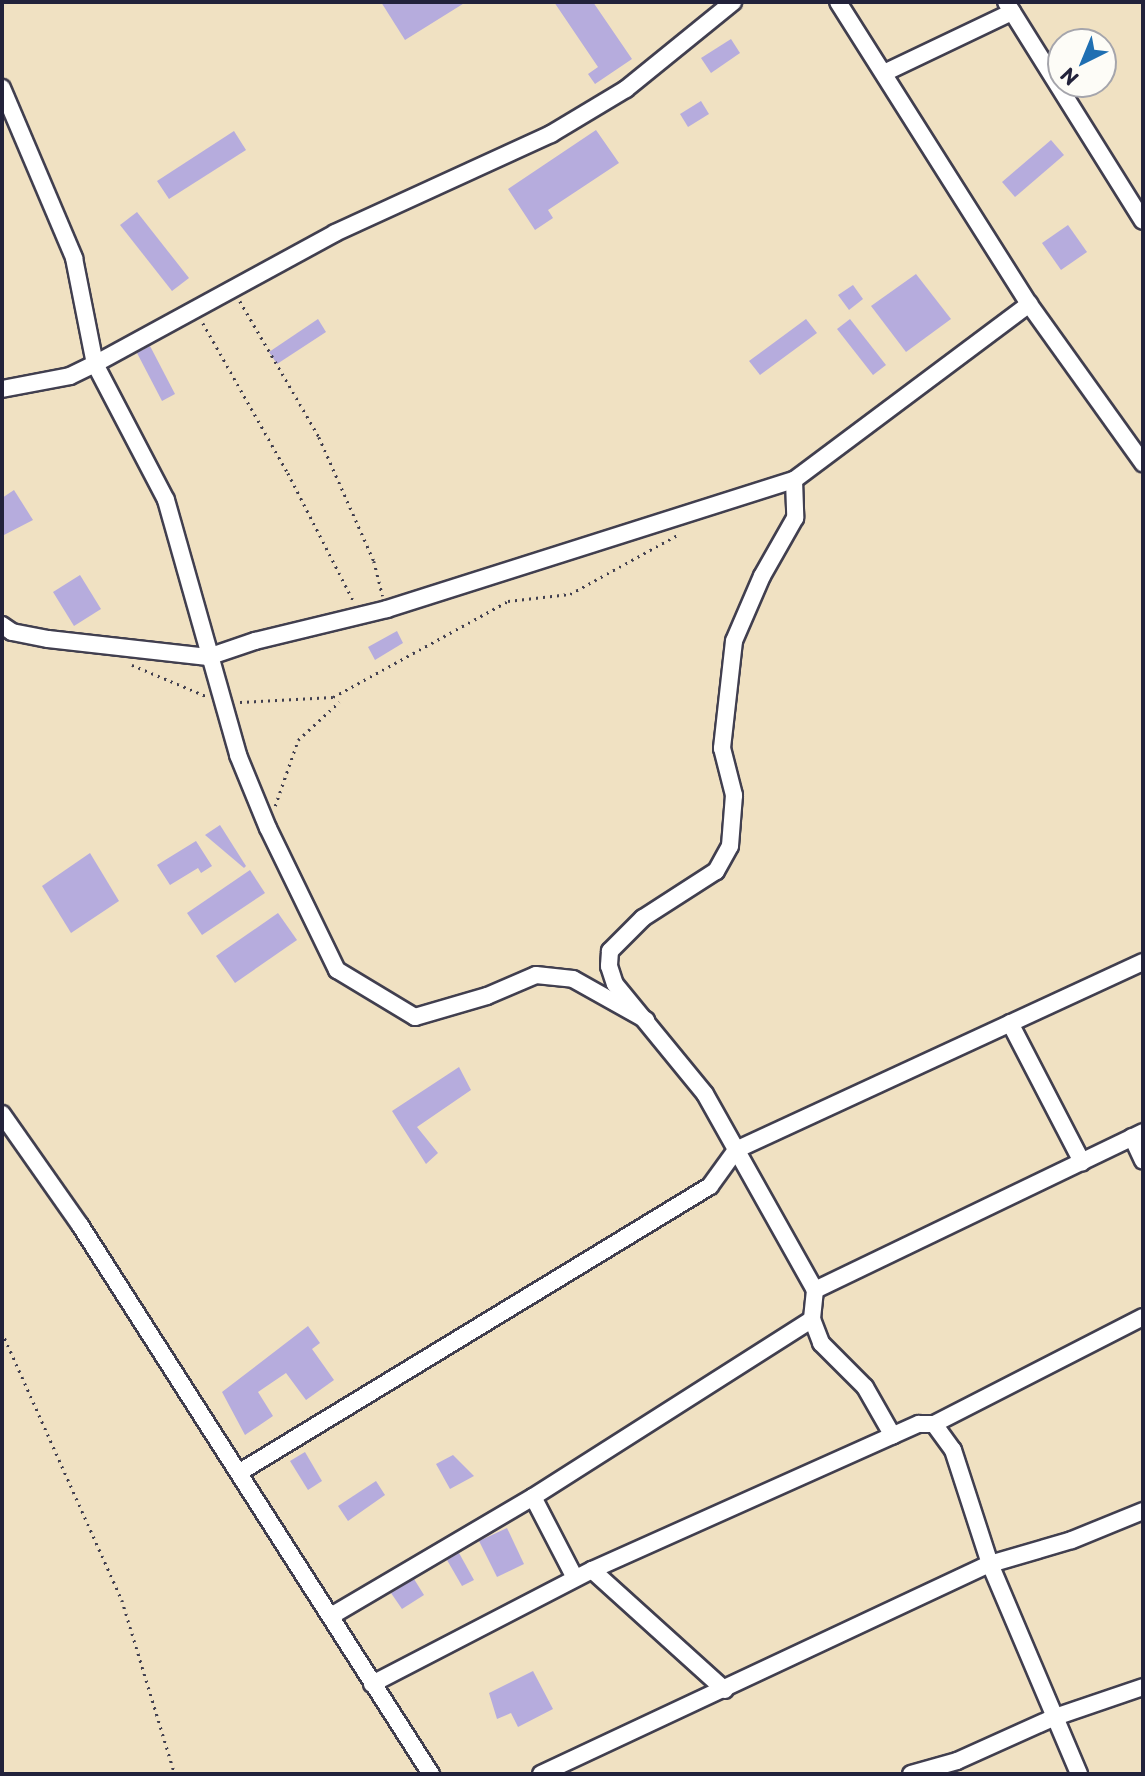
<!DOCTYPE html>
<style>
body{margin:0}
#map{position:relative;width:1145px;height:1776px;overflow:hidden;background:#f0e1c2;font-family:"Playpen Sans",sans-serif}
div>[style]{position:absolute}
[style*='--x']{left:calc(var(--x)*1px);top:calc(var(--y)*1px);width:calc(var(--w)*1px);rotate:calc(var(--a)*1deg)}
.building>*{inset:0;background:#b6acdd}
.path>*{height:2.5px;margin-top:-1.25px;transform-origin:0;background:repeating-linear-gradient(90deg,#413f4f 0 2px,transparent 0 7px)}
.roads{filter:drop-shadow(2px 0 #413f4f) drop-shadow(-2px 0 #413f4f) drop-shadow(0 2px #413f4f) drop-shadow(0 -2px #413f4f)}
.street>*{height:16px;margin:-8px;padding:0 8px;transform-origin:8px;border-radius:8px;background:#fff}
span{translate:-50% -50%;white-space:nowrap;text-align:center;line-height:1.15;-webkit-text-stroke:5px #fdfcf7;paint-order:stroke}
.frame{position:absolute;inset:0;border:4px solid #22223b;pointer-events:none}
.north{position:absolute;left:1047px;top:28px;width:70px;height:70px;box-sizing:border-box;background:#fdfcf7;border:2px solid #a5a5ac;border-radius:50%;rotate:223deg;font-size:19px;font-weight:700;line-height:28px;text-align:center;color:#22223b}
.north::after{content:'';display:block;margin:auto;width:24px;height:32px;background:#1f6fb2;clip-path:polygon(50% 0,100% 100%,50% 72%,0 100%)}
</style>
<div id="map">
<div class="building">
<div style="clip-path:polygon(381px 2px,466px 2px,405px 40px)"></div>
<div style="clip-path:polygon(554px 2px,593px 2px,632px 59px,595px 84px,588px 74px,598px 67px)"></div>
<div style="clip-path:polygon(731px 39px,740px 53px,711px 73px,701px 58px)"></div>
<div style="clip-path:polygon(701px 101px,709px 114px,688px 127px,680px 114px)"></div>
<div style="clip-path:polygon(596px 130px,619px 163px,548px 210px,553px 218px,535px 230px,508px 189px)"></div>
<div style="clip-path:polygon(234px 131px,246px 150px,169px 199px,157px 181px)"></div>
<div style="clip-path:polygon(1051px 140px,1064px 155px,1015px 197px,1002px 182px)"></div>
<div style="clip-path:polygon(137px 212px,189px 278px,172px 291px,120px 225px)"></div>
<div style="clip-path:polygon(1068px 225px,1087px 252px,1061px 270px,1042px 243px)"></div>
<div style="clip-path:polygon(916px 274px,951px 319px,906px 352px,871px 306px)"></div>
<div style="clip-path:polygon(853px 285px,863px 299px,849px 310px,838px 295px)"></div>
<div style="clip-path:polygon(318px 319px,326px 332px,277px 364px,269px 352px)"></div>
<div style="clip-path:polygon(806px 319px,817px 333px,760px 375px,749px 361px)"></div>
<div style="clip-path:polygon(850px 319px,886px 365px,873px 375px,837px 329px)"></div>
<div style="clip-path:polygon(150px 346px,175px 394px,162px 401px,137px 353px)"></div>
<div style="clip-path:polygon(14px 490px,33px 520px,2px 536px,2px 498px)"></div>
<div style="clip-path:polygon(80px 575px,101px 609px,74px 626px,53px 592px)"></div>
<div style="clip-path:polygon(397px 631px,403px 643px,375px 660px,368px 647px)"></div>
<div style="clip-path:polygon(220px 825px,246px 866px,244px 868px,205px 835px)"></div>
<div style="clip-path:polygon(196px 841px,212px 866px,201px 873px,198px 868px,170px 885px,157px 865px)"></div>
<div style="clip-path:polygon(90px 853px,119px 901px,71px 933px,42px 886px)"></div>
<div style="clip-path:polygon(250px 870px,265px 893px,202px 935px,187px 913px)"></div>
<div style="clip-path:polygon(278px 913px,297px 940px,235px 983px,216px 956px)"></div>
<div style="clip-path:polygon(459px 1067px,471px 1090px,417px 1127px,438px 1153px,426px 1164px,392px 1111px)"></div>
<div style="clip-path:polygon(308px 1326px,320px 1343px,312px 1349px,334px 1380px,306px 1400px,286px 1373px,258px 1392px,273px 1416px,245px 1435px,222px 1392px)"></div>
<div style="clip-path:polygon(305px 1452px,322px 1481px,308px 1490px,290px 1461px)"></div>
<div style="clip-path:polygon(453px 1455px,474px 1476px,450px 1489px,436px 1464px)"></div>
<div style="clip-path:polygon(376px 1481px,385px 1495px,348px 1521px,338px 1506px)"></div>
<div style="clip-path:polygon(507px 1528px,524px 1564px,497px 1577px,479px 1541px)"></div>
<div style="clip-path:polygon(459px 1553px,474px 1580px,462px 1586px,447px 1560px)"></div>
<div style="clip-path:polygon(414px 1579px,424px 1595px,402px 1609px,391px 1593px)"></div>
<div style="clip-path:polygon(533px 1671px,553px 1709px,518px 1727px,511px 1713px,497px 1719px,489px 1693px)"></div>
</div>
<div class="path">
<div style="--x:240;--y:301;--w:157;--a:59.8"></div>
<div style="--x:319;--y:437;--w:136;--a:66.1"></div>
<div style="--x:374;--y:561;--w:36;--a:76"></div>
<div style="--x:203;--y:323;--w:172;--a:60.5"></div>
<div style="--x:288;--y:473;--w:143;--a:62.9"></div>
<div style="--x:132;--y:665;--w:80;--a:22.7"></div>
<div style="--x:240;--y:702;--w:93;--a:-3.1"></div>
<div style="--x:333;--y:697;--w:200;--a:-28.7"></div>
<div style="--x:508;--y:601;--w:62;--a:-6.4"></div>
<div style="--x:570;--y:594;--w:124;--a:-28.8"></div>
<div style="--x:275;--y:806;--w:70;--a:-70.8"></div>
<div style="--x:298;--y:740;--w:56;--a:-42.8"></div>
<div style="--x:2;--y:1332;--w:294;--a:65.9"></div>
<div style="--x:122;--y:1600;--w:182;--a:73.1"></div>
</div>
<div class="roads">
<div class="street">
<div style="--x:838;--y:2;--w:357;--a:57.7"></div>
<div style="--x:1029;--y:304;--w:196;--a:54.4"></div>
<div style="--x:1006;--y:2;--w:258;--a:58"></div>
<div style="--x:884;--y:73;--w:142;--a:-25.5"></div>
<div style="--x:2;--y:88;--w:185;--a:67"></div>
<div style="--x:74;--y:258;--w:108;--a:78.8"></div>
<div style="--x:95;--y:364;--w:153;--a:62.4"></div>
<div style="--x:166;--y:500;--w:265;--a:74.2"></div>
<div style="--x:238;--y:755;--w:79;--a:67.7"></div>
<div style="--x:268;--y:828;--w:158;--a:64.1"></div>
<div style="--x:337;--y:970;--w:91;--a:31.1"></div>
<div style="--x:415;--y:1017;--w:75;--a:-16.3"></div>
<div style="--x:487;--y:996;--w:53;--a:-23.2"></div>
<div style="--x:536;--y:975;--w:37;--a:6"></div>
<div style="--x:573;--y:979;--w:84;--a:29.3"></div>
<div style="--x:2;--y:389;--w:69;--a:-10.8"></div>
<div style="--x:70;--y:376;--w:28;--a:-26"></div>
<div style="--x:95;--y:364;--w:273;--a:-28.6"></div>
<div style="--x:335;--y:233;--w:238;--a:-24.6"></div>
<div style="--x:551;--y:134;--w:87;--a:-31"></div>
<div style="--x:626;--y:89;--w:138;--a:-39.1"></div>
<div style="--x:794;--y:480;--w:38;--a:88"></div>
<div style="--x:795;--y:518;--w:67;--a:119.6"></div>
<div style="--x:762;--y:576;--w:71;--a:113.3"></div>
<div style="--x:734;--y:641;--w:108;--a:96.4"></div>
<div style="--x:722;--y:748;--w:49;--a:75.7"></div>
<div style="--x:734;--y:795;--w:51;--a:94.5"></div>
<div style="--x:730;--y:846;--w:29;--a:119"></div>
<div style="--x:716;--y:871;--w:87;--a:147.2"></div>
<div style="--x:643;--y:918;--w:47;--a:135"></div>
<div style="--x:610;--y:951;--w:15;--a:94"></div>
<div style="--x:609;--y:966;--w:19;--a:72"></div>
<div style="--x:615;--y:984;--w:142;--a:50.7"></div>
<div style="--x:705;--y:1094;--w:225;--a:60.7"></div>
<div style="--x:815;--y:1290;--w:29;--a:96"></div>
<div style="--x:812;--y:1319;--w:26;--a:69"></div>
<div style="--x:821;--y:1343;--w:62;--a:45"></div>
<div style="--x:865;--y:1387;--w:56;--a:60.3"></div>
<div style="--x:2;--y:625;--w:12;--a:35"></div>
<div style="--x:12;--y:632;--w:37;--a:11"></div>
<div style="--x:48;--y:639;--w:161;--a:6.4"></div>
<div style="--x:208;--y:657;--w:50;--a:-18.8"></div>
<div style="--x:255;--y:641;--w:136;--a:-13.6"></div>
<div style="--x:387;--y:609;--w:427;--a:-17.6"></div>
<div style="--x:794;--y:480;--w:294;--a:-36.8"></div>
<div style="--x:1010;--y:1023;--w:157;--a:62.6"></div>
<div style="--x:2;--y:1114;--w:136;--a:54.9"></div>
<div style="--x:80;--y:1225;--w:652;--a:57.41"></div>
<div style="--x:1132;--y:1137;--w:26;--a:65"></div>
<div style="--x:815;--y:1290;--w:364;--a:-25.7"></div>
<div style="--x:934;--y:1424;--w:235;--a:-27.1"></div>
<div style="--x:240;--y:1472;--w:550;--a:-31.32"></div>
<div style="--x:710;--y:1186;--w:44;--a:-54.2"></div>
<div style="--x:736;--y:1150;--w:448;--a:-24.8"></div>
<div style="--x:533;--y:1497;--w:91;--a:62.6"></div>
<div style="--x:592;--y:1570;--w:179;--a:42.1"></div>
<div style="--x:331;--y:1616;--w:234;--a:-30.5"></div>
<div style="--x:533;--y:1497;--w:331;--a:-32.5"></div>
<div style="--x:372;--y:1684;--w:248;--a:-27.4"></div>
<div style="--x:592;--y:1570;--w:358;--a:-24.1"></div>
<div style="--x:919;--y:1424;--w:15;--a:0"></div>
<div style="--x:934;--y:1424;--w:32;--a:54"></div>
<div style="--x:953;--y:1450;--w:120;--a:72"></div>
<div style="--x:990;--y:1564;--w:228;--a:67"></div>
<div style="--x:541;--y:1774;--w:496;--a:-25.1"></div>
<div style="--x:990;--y:1564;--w:85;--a:-16.3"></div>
<div style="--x:1072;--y:1540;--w:77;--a:-22.2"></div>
<div style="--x:911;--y:1774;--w:48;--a:-15.8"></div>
<div style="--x:957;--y:1761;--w:107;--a:-24.2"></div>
<div style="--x:1055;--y:1717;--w:93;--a:-18.8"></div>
</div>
</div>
<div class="frame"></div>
<div class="north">N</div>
</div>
